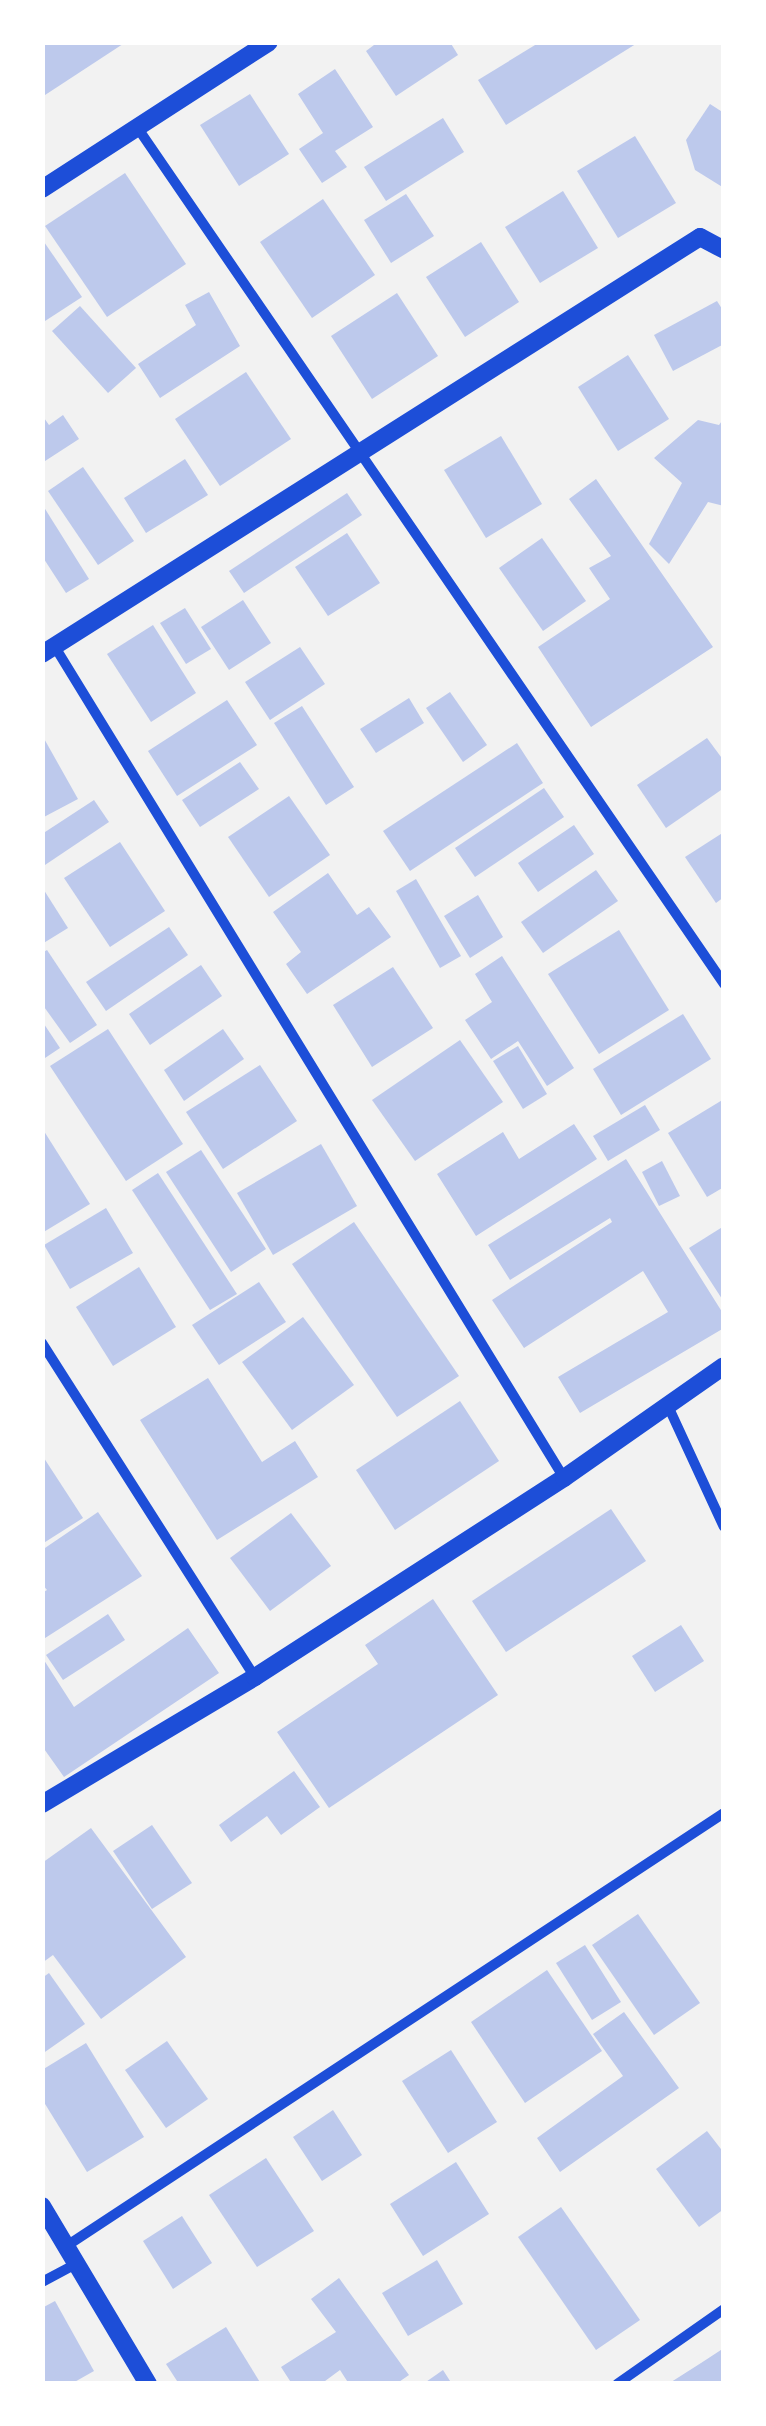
<!DOCTYPE html>
<style>
body{margin:0}
#map{position:relative;width:766px;height:2426px;overflow:hidden;background:#f2f2f2;font-family:Figtree,sans-serif}
div>[style]{position:absolute}
[style*='--x']{left:calc(var(--x)*1px);top:calc(var(--y)*1px);width:calc(var(--w)*1px);rotate:calc(var(--a)*1deg)}
.building>*{inset:0;background:#bdc9ec}
.minor>*{height:10px;margin:-5px;padding:0 5px;transform-origin:5px;border-radius:5px;background:#1d4ed8}
.tertiary>*{height:18px;margin:-9px;padding:0 9px;transform-origin:9px;border-radius:9px;background:#1d4ed8}
span{translate:-50% -50%;white-space:nowrap;text-align:center;line-height:1.15;-webkit-text-stroke:8px #fff;paint-order:stroke}
.frame{position:absolute;inset:0;border:45px solid #fff;pointer-events:none}
</style>
<div id="map">
<div class="building">
<div style="clip-path:polygon(42px 42px,126px 42px,42px 97px)"></div>
<div style="clip-path:polygon(378px 42px,450px 42px,458px 55px,396px 96px,366px 51px)"></div>
<div style="clip-path:polygon(540px 42px,639px 42px,506px 125px,478px 80px)"></div>
<div style="clip-path:polygon(335px 69px,373px 127px,335px 151px,347px 167px,322px 183px,299px 149px,323px 133px,298px 94px)"></div>
<div style="clip-path:polygon(250px 94px,289px 154px,239px 186px,200px 125px)"></div>
<div style="clip-path:polygon(710px 104px,724px 113px,724px 188px,695px 170px,686px 140px)"></div>
<div style="clip-path:polygon(443px 118px,464px 152px,386px 201px,364px 167px)"></div>
<div style="clip-path:polygon(635px 136px,676px 203px,618px 238px,577px 171px)"></div>
<div style="clip-path:polygon(125px 173px,186px 264px,107px 317px,45px 226px)"></div>
<div style="clip-path:polygon(563px 191px,598px 248px,540px 283px,505px 227px)"></div>
<div style="clip-path:polygon(406px 194px,434px 236px,391px 263px,364px 220px)"></div>
<div style="clip-path:polygon(323px 199px,375px 275px,312px 318px,260px 242px)"></div>
<div style="clip-path:polygon(42px 239px,82px 297px,42px 323px)"></div>
<div style="clip-path:polygon(481px 242px,519px 302px,465px 337px,426px 277px)"></div>
<div style="clip-path:polygon(209px 292px,240px 346px,160px 398px,138px 364px,196px 325px,185px 305px)"></div>
<div style="clip-path:polygon(397px 293px,438px 356px,372px 399px,331px 336px)"></div>
<div style="clip-path:polygon(717px 301px,724px 312px,724px 344px,673px 371px,654px 335px)"></div>
<div style="clip-path:polygon(80px 306px,136px 368px,108px 393px,52px 331px)"></div>
<div style="clip-path:polygon(628px 355px,669px 419px,618px 451px,578px 387px)"></div>
<div style="clip-path:polygon(246px 372px,291px 439px,220px 486px,175px 419px)"></div>
<div style="clip-path:polygon(42px 415px,49px 425px,63px 415px,79px 439px,42px 463px)"></div>
<div style="clip-path:polygon(724px 418px,724px 506px,708px 502px,669px 564px,649px 544px,682px 483px,654px 458px,698px 420px,719px 425px)"></div>
<div style="clip-path:polygon(501px 436px,542px 504px,486px 538px,444px 470px)"></div>
<div style="clip-path:polygon(185px 459px,208px 495px,146px 533px,124px 498px)"></div>
<div style="clip-path:polygon(83px 467px,134px 541px,98px 565px,48px 491px)"></div>
<div style="clip-path:polygon(596px 479px,713px 647px,591px 727px,538px 647px,610px 599px,589px 568px,611px 556px,569px 499px)"></div>
<div style="clip-path:polygon(347px 493px,362px 515px,244px 593px,229px 571px)"></div>
<div style="clip-path:polygon(42px 504px,89px 579px,66px 593px,42px 556px)"></div>
<div style="clip-path:polygon(347px 533px,380px 583px,328px 616px,295px 567px)"></div>
<div style="clip-path:polygon(542px 538px,586px 601px,543px 631px,499px 568px)"></div>
<div style="clip-path:polygon(243px 600px,271px 643px,229px 670px,201px 627px)"></div>
<div style="clip-path:polygon(185px 608px,211px 649px,186px 664px,160px 623px)"></div>
<div style="clip-path:polygon(153px 625px,196px 693px,151px 722px,107px 654px)"></div>
<div style="clip-path:polygon(300px 647px,325px 684px,270px 720px,245px 682px)"></div>
<div style="clip-path:polygon(450px 692px,487px 745px,463px 762px,426px 708px)"></div>
<div style="clip-path:polygon(409px 698px,424px 723px,376px 753px,360px 729px)"></div>
<div style="clip-path:polygon(227px 700px,257px 745px,177px 796px,148px 751px)"></div>
<div style="clip-path:polygon(302px 706px,354px 787px,326px 805px,274px 723px)"></div>
<div style="clip-path:polygon(42px 735px,78px 799px,42px 818px)"></div>
<div style="clip-path:polygon(707px 738px,724px 761px,724px 788px,666px 828px,637px 785px)"></div>
<div style="clip-path:polygon(517px 743px,543px 783px,410px 871px,383px 831px)"></div>
<div style="clip-path:polygon(240px 762px,259px 789px,200px 827px,182px 800px)"></div>
<div style="clip-path:polygon(544px 788px,564px 817px,475px 877px,455px 848px)"></div>
<div style="clip-path:polygon(289px 796px,330px 855px,269px 897px,228px 837px)"></div>
<div style="clip-path:polygon(94px 800px,109px 822px,42px 867px,42px 834px)"></div>
<div style="clip-path:polygon(574px 825px,594px 854px,538px 892px,518px 863px)"></div>
<div style="clip-path:polygon(724px 832px,724px 897px,716px 903px,685px 857px)"></div>
<div style="clip-path:polygon(120px 842px,165px 911px,110px 947px,64px 878px)"></div>
<div style="clip-path:polygon(596px 870px,618px 901px,543px 953px,521px 922px)"></div>
<div style="clip-path:polygon(328px 873px,357px 915px,369px 907px,391px 937px,307px 994px,286px 964px,301px 952px,273px 912px)"></div>
<div style="clip-path:polygon(416px 879px,461px 956px,440px 968px,396px 891px)"></div>
<div style="clip-path:polygon(42px 887px,68px 928px,42px 944px)"></div>
<div style="clip-path:polygon(478px 895px,503px 937px,470px 958px,444px 916px)"></div>
<div style="clip-path:polygon(169px 927px,188px 955px,106px 1011px,86px 982px)"></div>
<div style="clip-path:polygon(619px 930px,669px 1010px,599px 1054px,548px 974px)"></div>
<div style="clip-path:polygon(47px 950px,97px 1025px,70px 1043px,42px 1004px,42px 953px)"></div>
<div style="clip-path:polygon(502px 956px,574px 1068px,547px 1086px,518px 1041px,491px 1059px,465px 1020px,492px 1002px,475px 974px)"></div>
<div style="clip-path:polygon(201px 965px,222px 996px,150px 1045px,129px 1014px)"></div>
<div style="clip-path:polygon(393px 967px,433px 1028px,372px 1067px,333px 1005px)"></div>
<div style="clip-path:polygon(683px 1014px,711px 1059px,621px 1115px,593px 1069px)"></div>
<div style="clip-path:polygon(42px 1021px,60px 1048px,42px 1060px)"></div>
<div style="clip-path:polygon(108px 1029px,183px 1144px,126px 1181px,50px 1066px)"></div>
<div style="clip-path:polygon(223px 1029px,244px 1059px,184px 1101px,164px 1070px)"></div>
<div style="clip-path:polygon(460px 1040px,503px 1102px,415px 1161px,372px 1100px)"></div>
<div style="clip-path:polygon(518px 1046px,547px 1094px,523px 1109px,493px 1061px)"></div>
<div style="clip-path:polygon(260px 1065px,297px 1121px,223px 1169px,186px 1112px)"></div>
<div style="clip-path:polygon(724px 1099px,724px 1187px,707px 1197px,668px 1133px)"></div>
<div style="clip-path:polygon(645px 1105px,660px 1130px,608px 1161px,593px 1136px)"></div>
<div style="clip-path:polygon(574px 1124px,597px 1159px,476px 1236px,437px 1174px,503px 1132px,519px 1159px)"></div>
<div style="clip-path:polygon(42px 1128px,90px 1204px,42px 1233px)"></div>
<div style="clip-path:polygon(321px 1144px,357px 1206px,273px 1255px,237px 1193px)"></div>
<div style="clip-path:polygon(201px 1150px,266px 1249px,231px 1272px,166px 1172px)"></div>
<div style="clip-path:polygon(626px 1159px,724px 1315px,724px 1328px,580px 1413px,558px 1377px,668px 1312px,643px 1271px,524px 1348px,492px 1300px,612px 1222px,610px 1218px,510px 1280px,488px 1245px)"></div>
<div style="clip-path:polygon(662px 1161px,680px 1196px,659px 1206px,642px 1172px)"></div>
<div style="clip-path:polygon(158px 1173px,237px 1294px,210px 1310px,132px 1190px)"></div>
<div style="clip-path:polygon(106px 1208px,133px 1253px,70px 1289px,44px 1245px)"></div>
<div style="clip-path:polygon(354px 1222px,459px 1376px,397px 1417px,292px 1264px)"></div>
<div style="clip-path:polygon(724px 1226px,724px 1302px,689px 1248px)"></div>
<div style="clip-path:polygon(139px 1267px,176px 1327px,113px 1366px,76px 1307px)"></div>
<div style="clip-path:polygon(259px 1282px,286px 1322px,219px 1365px,192px 1325px)"></div>
<div style="clip-path:polygon(303px 1317px,354px 1385px,292px 1430px,242px 1362px)"></div>
<div style="clip-path:polygon(208px 1378px,262px 1462px,295px 1441px,318px 1477px,217px 1540px,140px 1420px)"></div>
<div style="clip-path:polygon(460px 1401px,499px 1461px,395px 1530px,356px 1470px)"></div>
<div style="clip-path:polygon(42px 1455px,83px 1518px,42px 1544px)"></div>
<div style="clip-path:polygon(611px 1509px,646px 1561px,506px 1652px,472px 1601px)"></div>
<div style="clip-path:polygon(98px 1512px,142px 1576px,42px 1640px,42px 1593px,47px 1590px,42px 1584px,42px 1550px)"></div>
<div style="clip-path:polygon(291px 1513px,331px 1566px,270px 1611px,230px 1558px)"></div>
<div style="clip-path:polygon(433px 1599px,498px 1695px,329px 1808px,277px 1732px,378px 1664px,365px 1645px)"></div>
<div style="clip-path:polygon(108px 1614px,125px 1640px,63px 1680px,46px 1655px)"></div>
<div style="clip-path:polygon(681px 1625px,704px 1661px,655px 1692px,632px 1656px)"></div>
<div style="clip-path:polygon(188px 1628px,219px 1673px,64px 1777px,42px 1746px,42px 1657px,74px 1707px)"></div>
<div style="clip-path:polygon(294px 1771px,320px 1807px,281px 1835px,267px 1816px,231px 1842px,219px 1825px)"></div>
<div style="clip-path:polygon(152px 1825px,192px 1883px,152px 1909px,113px 1851px)"></div>
<div style="clip-path:polygon(91px 1828px,186px 1957px,101px 2019px,53px 1955px,42px 1963px,42px 1863px)"></div>
<div style="clip-path:polygon(638px 1914px,700px 2003px,654px 2035px,592px 1945px)"></div>
<div style="clip-path:polygon(585px 1945px,621px 2002px,592px 2020px,556px 1963px)"></div>
<div style="clip-path:polygon(547px 1970px,602px 2051px,525px 2103px,471px 2022px)"></div>
<div style="clip-path:polygon(49px 1973px,85px 2024px,42px 2054px,42px 1978px)"></div>
<div style="clip-path:polygon(624px 2012px,679px 2088px,560px 2172px,537px 2138px,623px 2076px,593px 2034px)"></div>
<div style="clip-path:polygon(167px 2041px,208px 2099px,166px 2128px,125px 2070px)"></div>
<div style="clip-path:polygon(86px 2043px,144px 2137px,87px 2172px,42px 2099px,42px 2070px)"></div>
<div style="clip-path:polygon(451px 2050px,497px 2122px,448px 2153px,402px 2081px)"></div>
<div style="clip-path:polygon(333px 2110px,362px 2155px,322px 2181px,293px 2137px)"></div>
<div style="clip-path:polygon(707px 2131px,724px 2153px,724px 2209px,699px 2227px,656px 2169px)"></div>
<div style="clip-path:polygon(266px 2158px,314px 2231px,257px 2267px,209px 2195px)"></div>
<div style="clip-path:polygon(456px 2162px,489px 2214px,423px 2256px,390px 2204px)"></div>
<div style="clip-path:polygon(561px 2207px,640px 2320px,596px 2350px,518px 2237px)"></div>
<div style="clip-path:polygon(182px 2216px,212px 2263px,173px 2289px,143px 2241px)"></div>
<div style="clip-path:polygon(437px 2260px,463px 2304px,408px 2336px,382px 2293px)"></div>
<div style="clip-path:polygon(339px 2278px,409px 2375px,396px 2384px,349px 2384px,340px 2370px,321px 2384px,292px 2384px,281px 2367px,336px 2332px,311px 2299px)"></div>
<div style="clip-path:polygon(55px 2301px,94px 2371px,71px 2384px,42px 2384px,42px 2308px)"></div>
<div style="clip-path:polygon(226px 2327px,261px 2384px,179px 2384px,166px 2364px)"></div>
<div style="clip-path:polygon(724px 2348px,724px 2384px,668px 2384px,701px 2363px)"></div>
<div style="clip-path:polygon(443px 2370px,452px 2384px,423px 2384px)"></div>
</div>
<div class="minor">
<div style="--x:137;--y:127;--w:1039;--a:55.59"></div>
<div style="--x:55;--y:647;--w:974;--a:58.51"></div>
<div style="--x:42;--y:1343;--w:396;--a:57.5"></div>
<div style="--x:668;--y:1406;--w:133;--a:65.2"></div>
<div style="--x:65;--y:2247;--w:789;--a:-33.37"></div>
<div style="--x:42;--y:2282;--w:38;--a:-28"></div>
<div style="--x:617;--y:2384;--w:131;--a:-35"></div>
</div>
<div class="tertiary">
<div style="--x:42;--y:189;--w:270;--a:-32.9"></div>
<div style="--x:42;--y:654;--w:779;--a:-32.36"></div>
<div style="--x:700;--y:237;--w:27;--a:28"></div>
<div style="--x:42;--y:1804;--w:248;--a:-30.8"></div>
<div style="--x:255;--y:1677;--w:368;--a:-32.8"></div>
<div style="--x:564;--y:1478;--w:195;--a:-35"></div>
<div style="--x:42;--y:2206;--w:207;--a:59.2"></div>
</div>
<div class="frame"></div>
</div>
